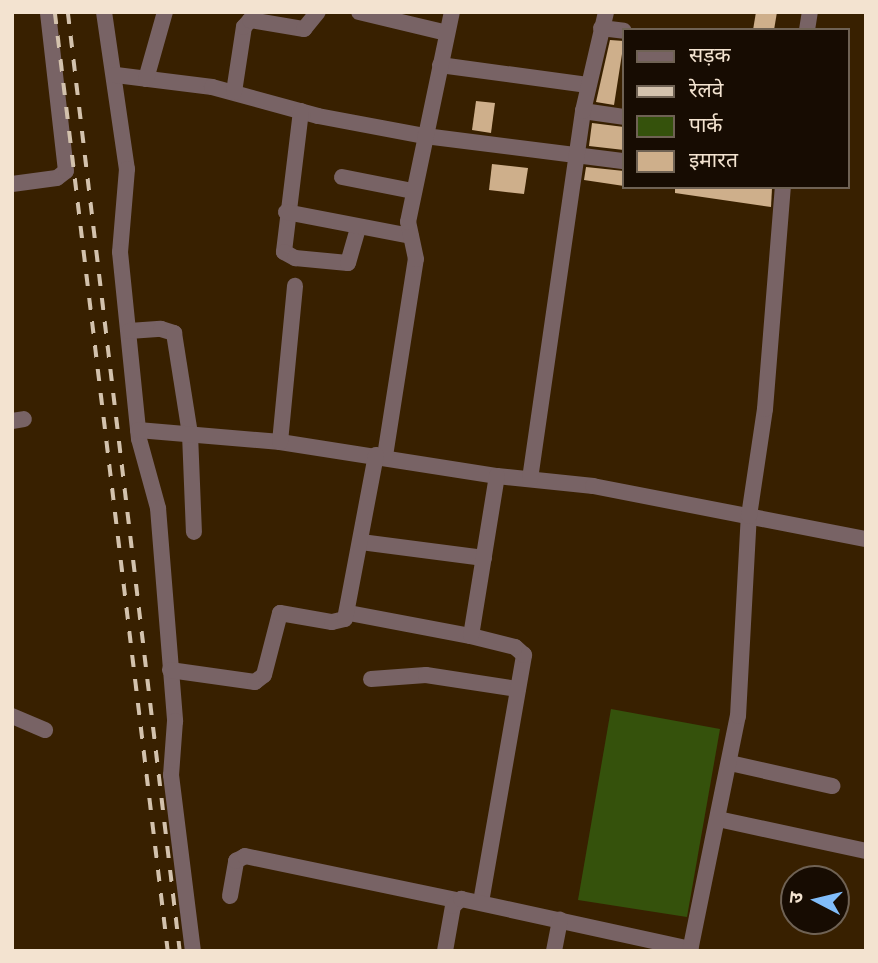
<!DOCTYPE html>
<meta charset="utf-8">
<style>
body{margin:0}
#map{position:relative;width:878px;height:963px;overflow:hidden;background:#382000;font-family:Cabin,"Noto Sans Devanagari",sans-serif}
div>[style]{position:absolute}
[style*='--x']{left:calc(var(--x)*1px);top:calc(var(--y)*1px);width:calc(var(--w)*1px);rotate:calc(var(--a)*1deg)}
.green>*{inset:0;background:#35520c}
.building>*{inset:0;background:#ceaf8b}
.street>*{height:16px;margin:-8px;padding:0 8px;transform-origin:8px;border-radius:8px;background:#786365}
.rail>*{height:3.5px;margin-top:-1.75px;transform-origin:0;background:repeating-linear-gradient(90deg,#d3c2ad 0 12px,transparent 0 24px)}
span{translate:-50% -50%;white-space:nowrap;text-align:center;line-height:1.15;-webkit-text-stroke:7px #170c02;paint-order:stroke}
.frame{position:absolute;inset:0;border:14px solid #f3e3d0;pointer-events:none}
.legend{position:absolute;left:622px;top:28px;width:228px;height:161px;box-sizing:border-box;background:#170c02;border:2px solid #6f6254;margin:0;padding:9px 12px;list-style:none;font-size:21px;color:#f3e3d0}
.legend li{display:flex;align-items:center;gap:14px;height:35px}
.legend b{width:35px;border:2px solid #6f6254}
.north{position:absolute;left:780px;top:865px;width:70px;height:70px;box-sizing:border-box;background:#170c02;border:2px solid #6f6254;border-radius:50%;rotate:277deg;font-size:19px;font-weight:700;line-height:28px;text-align:center;color:#f3e3d0}
.north::after{content:'';display:block;margin:auto;width:24px;height:32px;background:#81bdfa;clip-path:polygon(50% 0,100% 100%,50% 72%,0 100%)}
</style>
<div id="map">
<div class="green">
<div style="clip-path:polygon(611px 709px,720px 729px,687px 917px,578px 900px)"></div>
</div>
<div class="building">
<div style="clip-path:polygon(756px 12px,777px 12px,774px 30px,753px 30px)"></div>
<div style="clip-path:polygon(610px 40px,624px 41px,614px 105px,596px 102px)"></div>
<div style="clip-path:polygon(476px 101px,495px 103px,491px 133px,472px 130px)"></div>
<div style="clip-path:polygon(592px 123px,624px 127px,624px 150px,589px 146px)"></div>
<div style="clip-path:polygon(492px 164px,528px 168px,524px 194px,489px 190px)"></div>
<div style="clip-path:polygon(586px 167px,624px 171px,624px 186px,584px 180px)"></div>
<div style="clip-path:polygon(675px 187px,772px 188px,771px 207px,675px 193px)"></div>
</div>
<div class="street">
<div style="--x:104;--y:12;--w:159;--a:81.7"></div>
<div style="--x:127;--y:169;--w:83;--a:94.8"></div>
<div style="--x:120;--y:252;--w:188;--a:84.2"></div>
<div style="--x:139;--y:439;--w:72;--a:74.6"></div>
<div style="--x:158;--y:508;--w:214;--a:85.4"></div>
<div style="--x:175;--y:721;--w:54;--a:94.2"></div>
<div style="--x:171;--y:775;--w:177;--a:82.9"></div>
<div style="--x:359;--y:12;--w:90;--a:13.4"></div>
<div style="--x:601;--y:28;--w:23;--a:7"></div>
<div style="--x:807;--y:30;--w:18;--a:-81"></div>
<div style="--x:440;--y:65;--w:149;--a:7.7"></div>
<div style="--x:116;--y:75;--w:97;--a:7.1"></div>
<div style="--x:212;--y:87;--w:110;--a:15.3"></div>
<div style="--x:318;--y:116;--w:109;--a:10.6"></div>
<div style="--x:425;--y:136;--w:201;--a:7.2"></div>
<div style="--x:146;--y:79;--w:70;--a:-74.2"></div>
<div style="--x:234;--y:92;--w:66;--a:-81.3"></div>
<div style="--x:244;--y:27;--w:9;--a:-49"></div>
<div style="--x:250;--y:20;--w:55;--a:9.5"></div>
<div style="--x:304;--y:29;--w:22;--a:-51"></div>
<div style="--x:301;--y:111;--w:142;--a:96.9"></div>
<div style="--x:284;--y:252;--w:13;--a:29"></div>
<div style="--x:295;--y:258;--w:53;--a:5.4"></div>
<div style="--x:348;--y:263;--w:37;--a:-74"></div>
<div style="--x:583;--y:111;--w:41;--a:8.3"></div>
<div style="--x:342;--y:177;--w:72;--a:11.2"></div>
<div style="--x:12;--y:184;--w:45;--a:-7.6"></div>
<div style="--x:57;--y:178;--w:11;--a:-38"></div>
<div style="--x:66;--y:171;--w:160;--a:-96.5"></div>
<div style="--x:286;--y:212;--w:127;--a:10.9"></div>
<div style="--x:129;--y:331;--w:32;--a:-4"></div>
<div style="--x:161;--y:329;--w:14;--a:17"></div>
<div style="--x:174;--y:333;--w:102;--a:81"></div>
<div style="--x:190;--y:434;--w:98;--a:87.7"></div>
<div style="--x:12;--y:421;--w:12;--a:-9"></div>
<div style="--x:138;--y:430;--w:143;--a:4.8"></div>
<div style="--x:280;--y:442;--w:220;--a:8.9"></div>
<div style="--x:497;--y:476;--w:97;--a:5.9"></div>
<div style="--x:593;--y:486;--w:278;--a:11"></div>
<div style="--x:280;--y:442;--w:157;--a:-84.5"></div>
<div style="--x:385;--y:456;--w:199;--a:-81.1"></div>
<div style="--x:416;--y:259;--w:38;--a:-102"></div>
<div style="--x:408;--y:222;--w:215;--a:-78.2"></div>
<div style="--x:530;--y:479;--w:372;--a:-81.8"></div>
<div style="--x:583;--y:111;--w:102;--a:-76.9"></div>
<div style="--x:361;--y:542;--w:124;--a:7.4"></div>
<div style="--x:349;--y:613;--w:124;--a:10.7"></div>
<div style="--x:170;--y:670;--w:86;--a:8"></div>
<div style="--x:255;--y:682;--w:11;--a:-38"></div>
<div style="--x:264;--y:675;--w:64;--a:-75.5"></div>
<div style="--x:280;--y:613;--w:53;--a:9.8"></div>
<div style="--x:332;--y:622;--w:13;--a:-13"></div>
<div style="--x:345;--y:619;--w:167;--a:-79.3"></div>
<div style="--x:371;--y:679;--w:55;--a:-4.2"></div>
<div style="--x:426;--y:675;--w:93;--a:8.7"></div>
<div style="--x:12;--y:716;--w:36;--a:23"></div>
<div style="--x:730;--y:763;--w:105;--a:12.7"></div>
<div style="--x:718;--y:819;--w:151;--a:12.2"></div>
<div style="--x:230;--y:896;--w:36;--a:-80"></div>
<div style="--x:236;--y:861;--w:10;--a:-29"></div>
<div style="--x:245;--y:856;--w:216;--a:11.8"></div>
<div style="--x:481;--y:902;--w:251;--a:-80.1"></div>
<div style="--x:524;--y:655;--w:12;--a:-138"></div>
<div style="--x:515;--y:647;--w:45;--a:-166"></div>
<div style="--x:471;--y:636;--w:162;--a:-80.8"></div>
<div style="--x:445;--y:951;--w:46;--a:-79.9"></div>
<div style="--x:453;--y:906;--w:11;--a:-41"></div>
<div style="--x:461;--y:899;--w:235;--a:12.3"></div>
<div style="--x:554;--y:951;--w:32;--a:-79"></div>
<div style="--x:690;--y:951;--w:240;--a:-78.5"></div>
<div style="--x:738;--y:716;--w:200;--a:-86.9"></div>
<div style="--x:749;--y:516;--w:108;--a:-81.5"></div>
<div style="--x:765;--y:409;--w:223;--a:-85.4"></div>
</div>
<div class="rail">
<div style="--x:55;--y:12;--w:946;--a:83.14"></div>
<div style="--x:68;--y:12;--w:946;--a:83.2"></div>
</div>
<div class="frame"></div>
<ul class="legend">
<li><b style="height:9px;background:#786365"></b>सड़क</li>
<li><b style="height:9px;background:#d3c2ad"></b>रेलवे</li>
<li><b style="height:19px;background:#35520c"></b>पार्क</li>
<li><b style="height:19px;background:#ceaf8b"></b>इमारत</li>
</ul>
<div class="north">उ</div>
</div>
